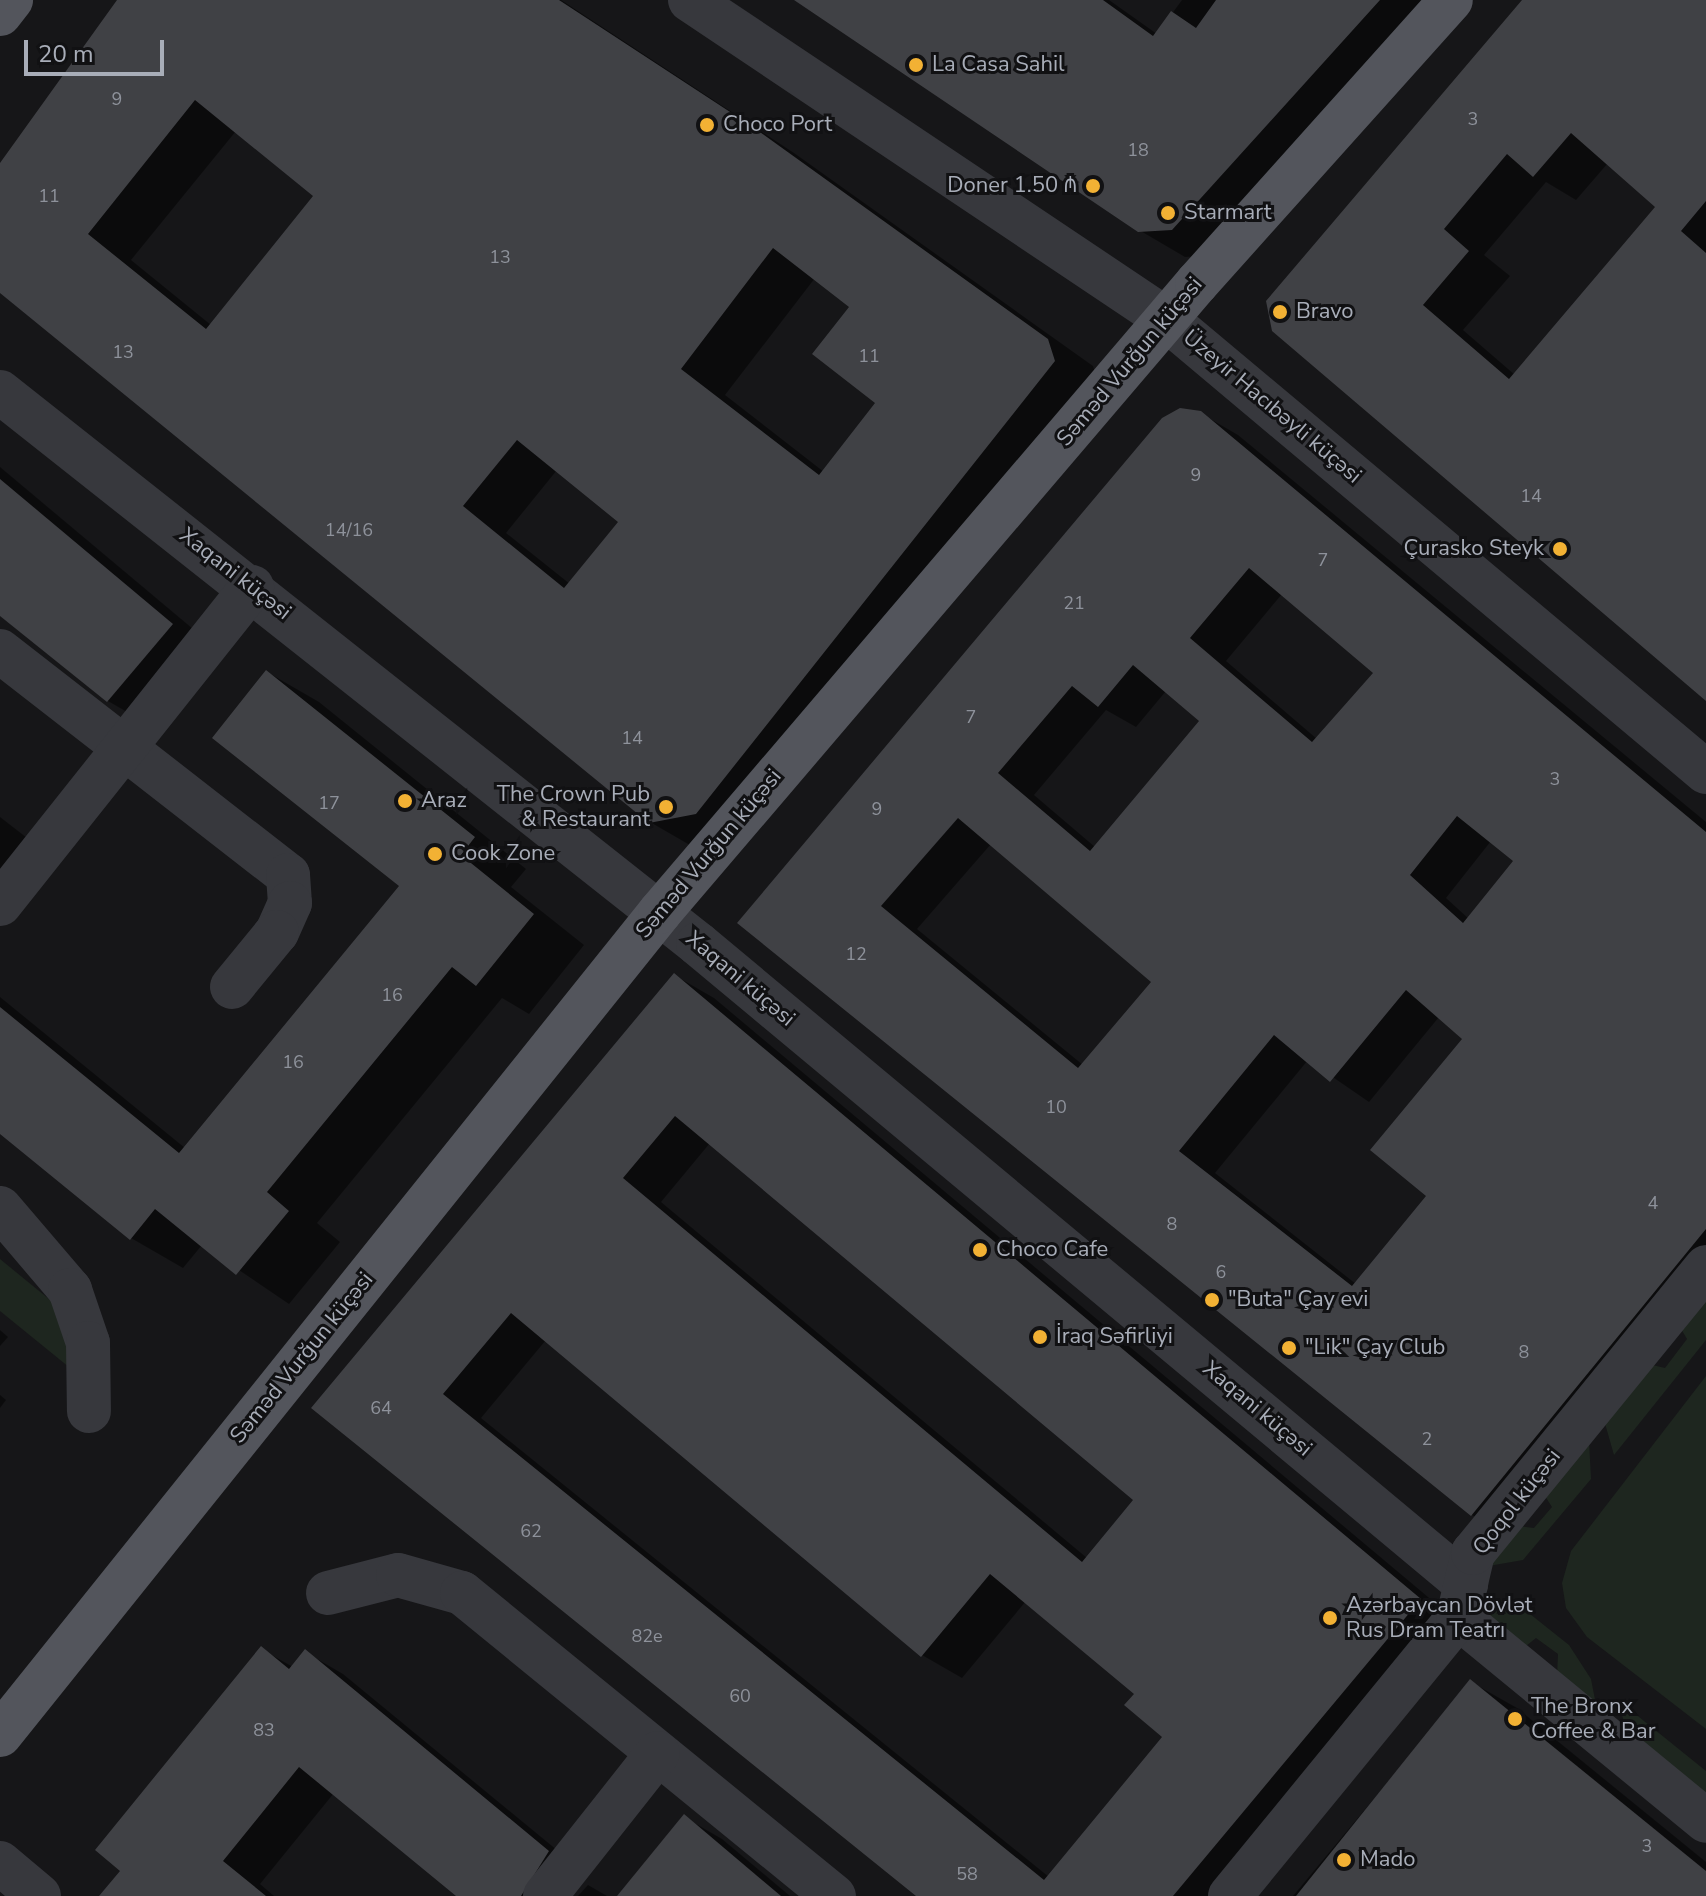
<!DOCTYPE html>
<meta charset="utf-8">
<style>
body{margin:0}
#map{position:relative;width:1706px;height:1896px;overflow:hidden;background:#161618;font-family:"Nunito Sans",sans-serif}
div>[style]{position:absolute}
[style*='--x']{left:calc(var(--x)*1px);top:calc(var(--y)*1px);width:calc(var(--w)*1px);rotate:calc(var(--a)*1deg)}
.green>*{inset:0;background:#1e261f}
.shadow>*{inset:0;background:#0007}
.building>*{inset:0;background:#404145}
.minor>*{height:44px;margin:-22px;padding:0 22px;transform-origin:22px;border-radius:22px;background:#37383d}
.major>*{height:44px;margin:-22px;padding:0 22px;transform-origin:22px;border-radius:22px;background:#53555c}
.dots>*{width:22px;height:22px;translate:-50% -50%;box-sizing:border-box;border:4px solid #111113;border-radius:50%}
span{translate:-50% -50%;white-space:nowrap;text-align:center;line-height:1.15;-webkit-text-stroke:6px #111113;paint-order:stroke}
.number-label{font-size:18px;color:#8e929b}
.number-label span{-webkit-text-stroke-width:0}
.poi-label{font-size:22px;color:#a8adb8}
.left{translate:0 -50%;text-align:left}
.right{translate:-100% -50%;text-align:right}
.street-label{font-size:22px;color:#a8adb8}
.scale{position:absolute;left:24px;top:40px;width:140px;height:36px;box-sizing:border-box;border:4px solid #a8adb8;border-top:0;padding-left:10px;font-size:24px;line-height:28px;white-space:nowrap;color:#a8adb8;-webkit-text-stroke:6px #111113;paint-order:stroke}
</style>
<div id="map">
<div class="green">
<div style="clip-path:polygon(0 1259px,55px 1304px,75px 1372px,0 1311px)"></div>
<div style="clip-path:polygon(1706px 1297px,1706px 1340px,1614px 1455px,1604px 1420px,1648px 1364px,1665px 1368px,1687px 1339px,1680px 1327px)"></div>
<div style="clip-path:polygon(1706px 1376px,1706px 1729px,1587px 1637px,1566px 1608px,1562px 1583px,1571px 1551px)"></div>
<div style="clip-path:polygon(1589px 1440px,1591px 1479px,1523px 1560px,1477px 1568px,1519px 1526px,1534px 1528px,1552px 1507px,1545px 1496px)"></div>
<div style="clip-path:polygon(1482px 1599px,1515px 1602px,1569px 1645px,1591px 1679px,1597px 1710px,1557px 1677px,1558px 1654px,1536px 1638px,1526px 1646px,1474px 1608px)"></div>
<div style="clip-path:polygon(1618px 1700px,1706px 1771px,1706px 1800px,1625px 1726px)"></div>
</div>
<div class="shadow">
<div style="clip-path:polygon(evenodd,122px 0,561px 0,794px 153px,1093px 366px,1099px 387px,695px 848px,650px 822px,0 292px,0 167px,122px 0,236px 131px,316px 196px,211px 325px,131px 260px,236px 131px,122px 0,815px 278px,851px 306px,878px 403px,824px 472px,725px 395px,815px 278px,122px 0,557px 470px,621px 522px,570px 584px,506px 533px,557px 470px)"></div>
<div style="clip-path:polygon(937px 0,1109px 0,1157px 34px,1182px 0,1446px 0,1217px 255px,1185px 257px,1139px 230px)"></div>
<div style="clip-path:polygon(evenodd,1525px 0,1706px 0,1706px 699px,1274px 330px,1525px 0,1608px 163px,1658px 207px,1515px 375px,1463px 330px,1510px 276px,1484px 255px,1546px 182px,1576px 200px,1608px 163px)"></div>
<div style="clip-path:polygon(evenodd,1200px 413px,1238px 435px,1706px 822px,1706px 1292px,1509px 1536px,1472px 1515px,740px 922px,1200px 413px,1282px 594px,1376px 673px,1317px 739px,1226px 661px,1282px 594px,1200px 413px,1166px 691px,1201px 720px,1095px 847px,1034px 795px,1106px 710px,1136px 727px,1166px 691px,1200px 413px,1491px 841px,1516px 861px,1469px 919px,1446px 898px,1491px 841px,1200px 413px,991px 844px,1154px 981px,1083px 1065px,917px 929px,991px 844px,1200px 413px,1439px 1017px,1465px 1039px,1428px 1195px,1356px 1284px,1215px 1173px,1308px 1060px,1369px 1102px,1439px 1017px)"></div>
<div style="clip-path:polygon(0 467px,224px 655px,160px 731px,108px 701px,0 611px)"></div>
<div style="clip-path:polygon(267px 672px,319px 702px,526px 869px,511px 887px,584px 945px,529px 1014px,502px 998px,317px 1223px,340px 1242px,289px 1304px,202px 1245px,183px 1268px,131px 1238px,0 1129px,0 997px,185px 1148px,402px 886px)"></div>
<div style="clip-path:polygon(0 817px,49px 855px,0 921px)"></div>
<div style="clip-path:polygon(evenodd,674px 975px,714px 998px,1459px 1623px,1232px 1896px,923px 1896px,314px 1408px,674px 975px,710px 1143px,1136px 1500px,1087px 1558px,661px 1202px,710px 1143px,674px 975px,546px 1340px,922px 1655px,962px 1678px,1026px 1601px,1136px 1693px,1164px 1737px,1049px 1877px,481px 1418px,546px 1340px)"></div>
<div style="clip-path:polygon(0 1330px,8px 1337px,0 1346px)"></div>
<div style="clip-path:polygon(0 1395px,6px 1400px,0 1408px)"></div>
<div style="clip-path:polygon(261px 1649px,293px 1667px,305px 1652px,343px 1674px,586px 1874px,571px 1896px,459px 1896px,334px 1793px,260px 1884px,274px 1896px,117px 1896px,123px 1871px)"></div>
<div style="clip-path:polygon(1471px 1682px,1517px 1708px,1706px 1862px,1706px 1896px,1293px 1896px)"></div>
<div style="clip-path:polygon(684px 1817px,722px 1839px,790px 1896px,620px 1896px)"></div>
<div style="clip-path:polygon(588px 1885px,607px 1896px,578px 1896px)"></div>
</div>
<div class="building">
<div style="clip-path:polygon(evenodd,117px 0,559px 0,750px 125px,1048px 339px,1055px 361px,696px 814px,649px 823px,0 293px,0 163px,117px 0,195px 100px,313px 196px,206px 329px,88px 234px,195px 100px,117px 0,773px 248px,849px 307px,812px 354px,875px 403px,819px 475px,681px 369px,773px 248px,117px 0,517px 440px,618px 522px,564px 588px,463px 506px,517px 440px)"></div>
<div style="clip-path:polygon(794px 0,1103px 0,1153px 36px,1171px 11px,1196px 28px,1216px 0,1380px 0,1172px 230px,1138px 232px)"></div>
<div style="clip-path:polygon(evenodd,1522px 0,1706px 0,1706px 201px,1681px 231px,1706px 253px,1706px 701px,1272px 331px,1266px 301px,1522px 0,1571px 133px,1655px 207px,1509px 379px,1423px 305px,1469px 251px,1444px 229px,1507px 154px,1533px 177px,1571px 133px)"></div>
<div style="clip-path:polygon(evenodd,1180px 408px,1201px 411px,1706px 832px,1706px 1229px,1471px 1516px,737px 923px,1162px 418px,1180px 408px,1249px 568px,1373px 673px,1312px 742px,1190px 638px,1249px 568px,1180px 408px,1133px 665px,1199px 721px,1090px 851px,998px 773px,1072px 686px,1098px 707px,1133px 665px,1180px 408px,1457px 816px,1513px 861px,1463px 923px,1410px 875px,1457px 816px,1180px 408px,958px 818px,1151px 982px,1078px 1068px,881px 906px,958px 818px,1180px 408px,1406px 990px,1462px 1039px,1370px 1150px,1426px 1196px,1352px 1286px,1179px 1151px,1274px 1035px,1330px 1082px,1406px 990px)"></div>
<div style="clip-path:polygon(0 479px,173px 624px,107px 702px,0 616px)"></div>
<div style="clip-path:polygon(266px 670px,475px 837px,461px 855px,534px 914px,476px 986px,452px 967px,267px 1192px,289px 1211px,236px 1275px,155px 1209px,130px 1240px,0 1134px,0 1007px,179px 1153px,399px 886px,212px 738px)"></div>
<div style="clip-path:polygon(evenodd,674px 973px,1421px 1599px,1173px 1896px,916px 1896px,311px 1408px,674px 973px,675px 1116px,1133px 1500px,1082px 1562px,623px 1178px,675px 1116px,674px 973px,511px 1313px,921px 1657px,990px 1574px,1134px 1694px,1124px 1705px,1162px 1737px,1044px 1880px,443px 1394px,511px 1313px)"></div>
<div style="clip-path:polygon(261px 1646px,289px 1669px,305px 1649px,549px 1851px,521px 1896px,456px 1896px,299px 1767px,223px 1861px,266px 1896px,99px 1896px,120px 1871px,95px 1850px)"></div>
<div style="clip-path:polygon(1470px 1679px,1706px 1871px,1706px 1896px,1296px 1896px)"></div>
<div style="clip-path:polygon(684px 1814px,781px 1896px,617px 1896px)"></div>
</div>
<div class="minor">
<div style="--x:690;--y:0;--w:573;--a:33.83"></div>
<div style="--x:1166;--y:319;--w:705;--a:39.99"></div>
<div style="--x:0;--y:392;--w:890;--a:38.34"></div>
<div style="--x:698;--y:944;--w:1000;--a:39.81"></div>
<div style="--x:0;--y:651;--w:365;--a:37.9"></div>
<div style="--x:288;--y:875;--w:28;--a:86"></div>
<div style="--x:290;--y:903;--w:32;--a:114"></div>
<div style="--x:277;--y:932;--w:71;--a:129.3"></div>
<div style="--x:0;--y:904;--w:405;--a:-51.5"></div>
<div style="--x:0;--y:1208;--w:108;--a:49.5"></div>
<div style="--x:70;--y:1290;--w:56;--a:71.2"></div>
<div style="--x:88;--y:1343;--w:68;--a:89.2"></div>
<div style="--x:328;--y:1593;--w:72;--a:-14.4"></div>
<div style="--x:398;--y:1575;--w:66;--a:15.7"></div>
<div style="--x:462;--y:1593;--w:480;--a:39.2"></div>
<div style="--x:1458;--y:1617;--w:321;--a:39.4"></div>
<div style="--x:0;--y:1863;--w:51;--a:40.2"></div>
<div style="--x:545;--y:1896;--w:182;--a:-51.7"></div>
<div style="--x:1230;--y:1896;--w:360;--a:-50.7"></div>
<div style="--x:1458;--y:1617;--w:66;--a:-76.8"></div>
<div style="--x:1473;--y:1553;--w:369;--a:-50.8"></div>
</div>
<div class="major">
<div style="--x:0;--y:14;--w:18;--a:-52"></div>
<div style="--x:0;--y:1735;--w:1055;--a:-51.27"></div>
<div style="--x:660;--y:912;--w:827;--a:-49.51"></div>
<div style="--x:1197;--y:283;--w:380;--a:-48.1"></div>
</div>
<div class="dots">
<div style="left:916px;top:65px;background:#f2b134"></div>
<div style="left:707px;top:125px;background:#f2b134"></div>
<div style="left:1093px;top:186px;background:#f2b134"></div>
<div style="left:1168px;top:213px;background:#f2b134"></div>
<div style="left:1280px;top:312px;background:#f2b134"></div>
<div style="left:1560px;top:549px;background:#f2b134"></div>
<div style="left:405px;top:801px;background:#f2b134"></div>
<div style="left:666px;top:807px;background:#f2b134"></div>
<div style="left:435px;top:854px;background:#f2b134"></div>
<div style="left:980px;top:1250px;background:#f2b134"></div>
<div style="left:1212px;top:1300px;background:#f2b134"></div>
<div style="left:1040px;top:1337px;background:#f2b134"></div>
<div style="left:1289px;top:1348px;background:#f2b134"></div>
<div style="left:1330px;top:1618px;background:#f2b134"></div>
<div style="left:1515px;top:1719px;background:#f2b134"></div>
<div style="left:1344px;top:1860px;background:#f2b134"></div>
</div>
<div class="number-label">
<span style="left:117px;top:99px">9</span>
<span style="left:1473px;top:119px">3</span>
<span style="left:1138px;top:150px">18</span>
<span style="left:49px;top:196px">11</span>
<span style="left:500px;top:257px">13</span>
<span style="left:123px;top:352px">13</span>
<span style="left:869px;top:356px">11</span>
<span style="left:1196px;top:475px">9</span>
<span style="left:1531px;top:496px">14</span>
<span style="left:349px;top:530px">14/16</span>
<span style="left:1323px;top:560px">7</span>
<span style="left:1074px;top:603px">21</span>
<span style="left:971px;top:717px">7</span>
<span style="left:632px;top:738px">14</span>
<span style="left:1555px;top:779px">3</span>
<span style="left:329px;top:803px">17</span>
<span style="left:877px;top:809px">9</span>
<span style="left:856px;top:954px">12</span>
<span style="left:392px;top:995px">16</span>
<span style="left:293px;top:1062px">16</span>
<span style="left:1056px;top:1107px">10</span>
<span style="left:1653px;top:1203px">4</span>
<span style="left:1172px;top:1224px">8</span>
<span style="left:1221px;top:1272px">6</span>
<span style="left:1524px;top:1352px">8</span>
<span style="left:381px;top:1408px">64</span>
<span style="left:1427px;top:1439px">2</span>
<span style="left:531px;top:1531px">62</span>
<span style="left:647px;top:1636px">82e</span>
<span style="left:740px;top:1696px">60</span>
<span style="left:264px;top:1730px">83</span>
<span style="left:1647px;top:1846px">3</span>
<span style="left:967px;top:1874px">58</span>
</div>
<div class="poi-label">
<span class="left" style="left:932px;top:65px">La Casa Sahil</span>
<span class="left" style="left:723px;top:125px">Choco Port</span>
<span class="right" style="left:1077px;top:186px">Doner 1.50 ₼</span>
<span class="left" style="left:1184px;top:213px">Starmart</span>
<span class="left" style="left:1296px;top:312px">Bravo</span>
<span class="right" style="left:1544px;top:549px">Çurasko Steyk</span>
<span class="right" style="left:650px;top:807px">The Crown Pub<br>&amp; Restaurant</span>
<span class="left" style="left:421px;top:801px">Araz</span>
<span class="left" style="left:451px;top:854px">Cook Zone</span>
<span class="left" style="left:996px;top:1250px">Choco Cafe</span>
<span class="left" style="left:1228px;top:1300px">"Buta" Çay evi</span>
<span class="left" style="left:1056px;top:1337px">İraq Səfirliyi</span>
<span class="left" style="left:1305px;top:1348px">"Lik" Çay Club</span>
<span class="left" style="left:1346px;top:1618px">Azərbaycan Dövlət<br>Rus Dram Teatrı</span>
<span class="left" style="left:1531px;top:1719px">The Bronx<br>Coffee &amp; Bar</span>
<span class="left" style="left:1360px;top:1860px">Mado</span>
</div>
<div class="street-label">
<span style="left:1130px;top:362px;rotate:-50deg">Səməd Vurğun küçəsi</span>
<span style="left:1272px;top:407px;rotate:40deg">Üzeyir Hacıbəyli küçəsi</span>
<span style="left:235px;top:574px;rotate:38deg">Xaqani küçəsi</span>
<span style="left:709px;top:854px;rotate:-50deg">Səməd Vurğun küçəsi</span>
<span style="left:740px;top:979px;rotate:40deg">Xaqani küçəsi</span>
<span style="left:302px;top:1358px;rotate:-51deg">Səməd Vurğun küçəsi</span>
<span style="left:1257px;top:1409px;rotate:40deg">Xaqani küçəsi</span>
<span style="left:1517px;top:1502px;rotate:-52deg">Qoqol küçəsi</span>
</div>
<div class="scale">20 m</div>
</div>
